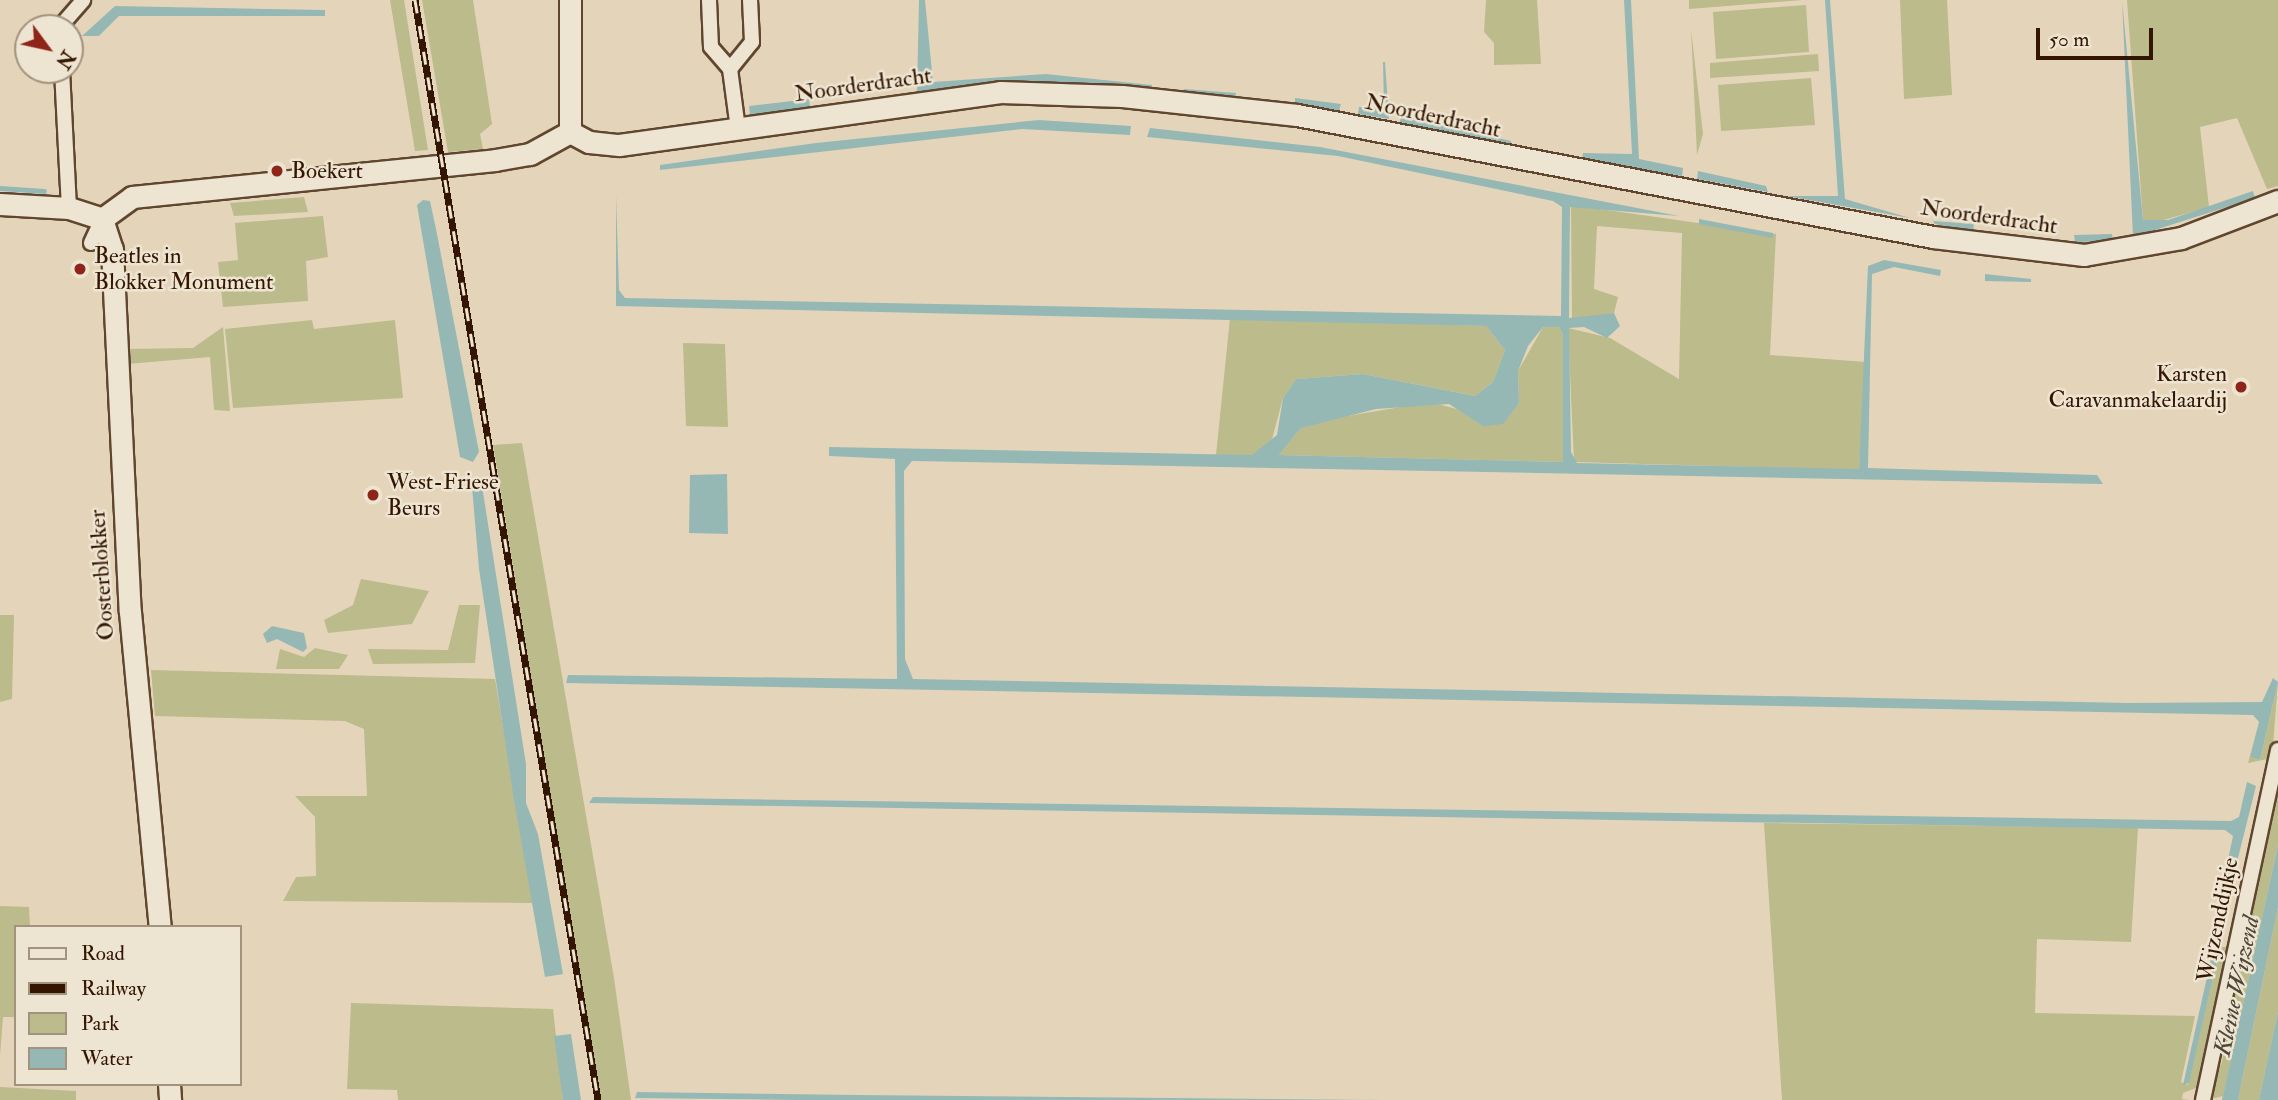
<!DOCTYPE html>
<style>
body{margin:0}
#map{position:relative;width:2278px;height:1100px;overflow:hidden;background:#e4d5ba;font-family:"IM FELL Double Pica",serif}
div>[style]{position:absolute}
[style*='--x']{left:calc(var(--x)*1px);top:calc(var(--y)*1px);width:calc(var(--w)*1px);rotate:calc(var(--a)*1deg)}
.green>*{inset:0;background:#bbbb8b}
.water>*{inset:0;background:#96b8b5}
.stream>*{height:4.5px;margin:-2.25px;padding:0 2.25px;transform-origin:2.25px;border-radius:2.25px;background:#96b8b5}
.roads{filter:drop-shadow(2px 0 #60462e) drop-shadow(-2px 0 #60462e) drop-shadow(0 2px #60462e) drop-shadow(0 -2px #60462e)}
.street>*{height:14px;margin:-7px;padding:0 7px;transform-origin:7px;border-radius:7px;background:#ede4d2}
.secondary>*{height:21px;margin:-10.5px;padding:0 10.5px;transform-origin:10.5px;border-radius:10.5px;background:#ede4d2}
.rail>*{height:7px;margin-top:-3.5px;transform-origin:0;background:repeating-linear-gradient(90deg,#ede4d2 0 13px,#341600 0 26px);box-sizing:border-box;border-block:2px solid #341600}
.dots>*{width:19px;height:19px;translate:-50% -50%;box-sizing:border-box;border:4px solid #ede4d2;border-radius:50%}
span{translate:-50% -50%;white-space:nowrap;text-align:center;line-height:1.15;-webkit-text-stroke:5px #ede4d2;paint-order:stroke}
.street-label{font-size:23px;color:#341600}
.poi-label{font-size:23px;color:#341600}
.left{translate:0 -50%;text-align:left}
.right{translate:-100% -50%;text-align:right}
.water-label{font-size:24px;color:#514736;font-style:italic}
.legend{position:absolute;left:14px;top:925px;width:228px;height:161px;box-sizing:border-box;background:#ede4d2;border:2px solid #a3927e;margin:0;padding:9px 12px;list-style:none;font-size:21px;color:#341600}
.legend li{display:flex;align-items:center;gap:14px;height:35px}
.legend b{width:35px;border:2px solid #a3927e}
.north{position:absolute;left:14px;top:14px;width:70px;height:70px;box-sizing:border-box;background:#ede4d2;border:2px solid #a3927e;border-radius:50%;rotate:123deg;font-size:19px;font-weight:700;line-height:28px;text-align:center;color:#341600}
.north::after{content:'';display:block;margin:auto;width:24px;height:32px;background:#8f2418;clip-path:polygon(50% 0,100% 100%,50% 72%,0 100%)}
.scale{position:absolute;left:2036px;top:28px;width:117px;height:32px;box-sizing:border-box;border:4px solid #341600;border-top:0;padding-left:9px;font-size:21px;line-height:24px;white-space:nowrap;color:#341600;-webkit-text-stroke:5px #ede4d2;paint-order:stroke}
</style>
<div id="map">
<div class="green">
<div style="clip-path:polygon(390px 0,404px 0,428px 150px,415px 151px)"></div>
<div style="clip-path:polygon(422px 0,473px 0,492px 124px,480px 134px,483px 149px,448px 152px)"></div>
<div style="clip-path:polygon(1486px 0,1537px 0,1541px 64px,1494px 65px,1494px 43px,1484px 32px)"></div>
<div style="clip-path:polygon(1689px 0,1802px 0,1689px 9px)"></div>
<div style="clip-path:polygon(1900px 0,1947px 0,1952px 95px,1904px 99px)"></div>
<div style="clip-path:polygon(2127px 0,2278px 0,2278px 186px,2267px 189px,2237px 118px,2200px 127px,2209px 207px,2153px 223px,2143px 220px)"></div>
<div style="clip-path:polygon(1806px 5px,1809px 52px,1716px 59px,1713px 12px)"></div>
<div style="clip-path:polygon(1691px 29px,1703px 134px,1697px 155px)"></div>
<div style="clip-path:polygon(1818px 54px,1819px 71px,1710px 78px,1710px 63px)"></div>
<div style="clip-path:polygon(1811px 78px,1815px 125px,1721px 131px,1718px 85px)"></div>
<div style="clip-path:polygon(304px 197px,308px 212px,234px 216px,230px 203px)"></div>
<div style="clip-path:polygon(1571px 205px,1776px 234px,1770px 355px,1866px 362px,1859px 470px,1574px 462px,1568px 328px,1610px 338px,1679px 379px,1682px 233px,1597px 226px,1594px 289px,1618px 297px,1614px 313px,1572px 320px)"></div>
<div style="clip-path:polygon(323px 216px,328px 257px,306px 261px,308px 301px,223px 307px,218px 262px,238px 260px,235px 223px)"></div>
<div style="clip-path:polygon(1230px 318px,1486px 326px,1505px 350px,1493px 382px,1475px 396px,1363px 374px,1296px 379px,1283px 398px,1271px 443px,1253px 455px,1216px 455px)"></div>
<div style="clip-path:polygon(312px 320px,314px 329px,395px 320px,403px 398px,233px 408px,225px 329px)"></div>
<div style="clip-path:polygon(223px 327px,230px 411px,214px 410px,210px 357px,127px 364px,126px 349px,193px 348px)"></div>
<div style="clip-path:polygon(1543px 327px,1559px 327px,1563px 335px,1563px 462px,1279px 455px,1301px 428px,1324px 420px,1430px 402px,1468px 412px,1519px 404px,1518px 371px)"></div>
<div style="clip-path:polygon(683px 343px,725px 344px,728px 427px,686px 426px)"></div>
<div style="clip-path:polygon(522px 443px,614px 978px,631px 1100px,600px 1100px,493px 445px)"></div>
<div style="clip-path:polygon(361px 579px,429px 591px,412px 624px,328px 633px,324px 620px,353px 605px)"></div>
<div style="clip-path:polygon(459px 605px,480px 605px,475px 663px,373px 664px,368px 649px,448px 650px)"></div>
<div style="clip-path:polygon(0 615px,14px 615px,12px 699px,0 702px)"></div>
<div style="clip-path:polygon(315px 648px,348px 655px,339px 669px,276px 669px,280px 649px,304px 657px)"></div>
<div style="clip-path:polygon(151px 670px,495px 679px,533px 903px,283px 901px,296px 877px,316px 876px,315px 817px,295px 796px,367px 796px,364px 729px,345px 721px,155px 716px)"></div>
<div style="clip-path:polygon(2278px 682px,2272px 758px,2248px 763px,2259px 722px,2250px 757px,2260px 760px)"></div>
<div style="clip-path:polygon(2278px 772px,2278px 845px,2223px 1096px,2206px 1100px,2222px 1062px)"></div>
<div style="clip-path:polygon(1764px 823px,2138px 828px,2131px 942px,2037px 939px,2035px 1013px,2195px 1016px,2181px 1082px,2188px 1085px,2217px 960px,2214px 947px,2231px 947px,2201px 1086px,2183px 1093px,2182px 1099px,2190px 1100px,1782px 1100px)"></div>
<div style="clip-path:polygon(0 906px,29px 907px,30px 927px,16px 927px,16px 1017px,3px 1017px,0 1056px)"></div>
<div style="clip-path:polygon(2278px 907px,2278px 1012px,2259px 1100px,2238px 1100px)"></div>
<div style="clip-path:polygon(351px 1003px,553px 1009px,563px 1100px,398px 1100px,397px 1090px,347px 1089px)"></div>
<div style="clip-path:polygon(0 1087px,76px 1091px,76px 1100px,0 1100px)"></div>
</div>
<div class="water">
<div style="clip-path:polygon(919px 0,925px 0,933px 82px,1046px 74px,1152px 85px,1152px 91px,1031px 81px,917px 92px)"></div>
<div style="clip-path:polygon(1624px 0,1631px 0,1639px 159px,1683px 168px,1682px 176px,1582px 160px,1583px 153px,1632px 154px)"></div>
<div style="clip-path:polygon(1825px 0,1830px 0,1845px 199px,1910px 218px,1786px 196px,1838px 196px)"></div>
<div style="clip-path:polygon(2122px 0,2143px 220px,2168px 220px,2253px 191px,2255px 198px,2133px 237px)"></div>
<div style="clip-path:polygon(115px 6px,325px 10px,325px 16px,119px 16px,99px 36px,82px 36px)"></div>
<div style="clip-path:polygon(1383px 62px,1385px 62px,1389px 119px,1358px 114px,1359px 107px,1384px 107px)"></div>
<div style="clip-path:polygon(1184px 89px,1236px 93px,1235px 99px,1183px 95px)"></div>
<div style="clip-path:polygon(1295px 98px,1341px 104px,1339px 111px,1295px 105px)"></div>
<div style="clip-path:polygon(809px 99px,810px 107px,750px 116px,749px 106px)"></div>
<div style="clip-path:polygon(1401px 115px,1511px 141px,1510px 148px,1400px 122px)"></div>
<div style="clip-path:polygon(1039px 120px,1131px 126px,1130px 135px,1022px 129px,660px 170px,660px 165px,816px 143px)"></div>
<div style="clip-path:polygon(evenodd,1150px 128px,1320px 147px,1679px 216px,1570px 207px,1569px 318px,1614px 313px,1620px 326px,1607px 338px,1584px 327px,1569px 328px,1571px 452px,1577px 463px,1859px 469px,1868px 266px,1884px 260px,1941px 270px,1940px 276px,1894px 267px,1872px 274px,1868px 468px,2097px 475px,2103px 484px,912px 461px,904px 471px,905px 659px,913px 679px,2128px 703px,2262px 702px,2273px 678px,2278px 682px,2260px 760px,2250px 757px,2259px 722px,2253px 715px,566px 683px,568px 675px,897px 679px,895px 459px,829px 456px,829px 447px,1252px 455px,1277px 435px,1283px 398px,1296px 379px,1363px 374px,1475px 396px,1493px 382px,1505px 350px,1486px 326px,616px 306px,616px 195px,619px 290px,625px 298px,1561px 316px,1562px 207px,1553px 201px,1338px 156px,1147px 137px,1150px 128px,1543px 327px,1559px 327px,1563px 335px,1563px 462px,1279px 455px,1301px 428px,1376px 409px,1449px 404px,1483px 426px,1503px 424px,1519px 403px,1518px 371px,1528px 346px,1543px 327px)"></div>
<div style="clip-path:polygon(1698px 171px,1766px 186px,1768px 192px,1697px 179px)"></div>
<div style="clip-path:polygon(423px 200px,430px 201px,436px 229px,479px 452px,473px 462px,460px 457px,417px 205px)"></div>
<div style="clip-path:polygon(1699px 219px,1773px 233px,1773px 238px,1699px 224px)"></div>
<div style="clip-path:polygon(1933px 221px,1974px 224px,1973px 231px,1935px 224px)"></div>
<div style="clip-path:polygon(2112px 234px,2113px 241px,2075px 242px,2074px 235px)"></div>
<div style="clip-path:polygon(1985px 274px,2031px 279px,2031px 282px,1985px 281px)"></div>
<div style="clip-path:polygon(727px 474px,728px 534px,689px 533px,690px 475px)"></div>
<div style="clip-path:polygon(482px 486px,526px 764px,526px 803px,538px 834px,563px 974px,545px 977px,514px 800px,479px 569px,472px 487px)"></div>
<div style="clip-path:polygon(272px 626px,304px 633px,307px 648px,303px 652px,277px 639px,267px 643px,263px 634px)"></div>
<div style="clip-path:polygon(2247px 782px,2256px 786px,2219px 934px,2213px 931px,2233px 836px,2225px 830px,589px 803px,593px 797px,2231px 821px,2239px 817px)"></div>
<div style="clip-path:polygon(2278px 845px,2278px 907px,2238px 1100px,2222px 1100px)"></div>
<div style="clip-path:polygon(2213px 950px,2217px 960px,2189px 1083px,2183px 1085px)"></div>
<div style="clip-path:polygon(2278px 1012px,2278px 1100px,2259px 1100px,2271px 1044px)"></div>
<div style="clip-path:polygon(571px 1034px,581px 1100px,563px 1100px,562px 1093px,554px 1036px)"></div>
<div style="clip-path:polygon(637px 1092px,859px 1095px,1383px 1100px,798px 1100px,635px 1098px)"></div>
</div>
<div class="stream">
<div style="--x:0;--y:188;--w:44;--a:3.9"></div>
</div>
<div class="roads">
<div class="street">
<div style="--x:709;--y:0;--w:47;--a:87.6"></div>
<div style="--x:711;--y:47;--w:29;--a:49"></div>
<div style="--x:730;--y:69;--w:61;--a:82.4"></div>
<div style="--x:59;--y:28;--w:37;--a:-49"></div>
<div style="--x:730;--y:69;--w:35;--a:-51"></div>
<div style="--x:752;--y:42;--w:42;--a:-92.7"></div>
<div style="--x:62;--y:70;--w:138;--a:87.1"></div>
<div style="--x:91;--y:243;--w:26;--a:-65"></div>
<div style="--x:2203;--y:1100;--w:358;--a:-77.9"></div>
</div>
<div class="secondary">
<div style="--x:570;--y:132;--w:21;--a:28"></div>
<div style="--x:589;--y:142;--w:30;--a:6"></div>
<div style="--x:619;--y:145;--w:385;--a:-7.9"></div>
<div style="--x:1000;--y:92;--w:122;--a:1.9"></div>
<div style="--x:1122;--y:96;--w:176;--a:6.2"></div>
<div style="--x:1297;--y:115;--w:648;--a:10.86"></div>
<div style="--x:1933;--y:237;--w:152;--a:6.8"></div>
<div style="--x:2084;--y:255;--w:98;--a:-9.9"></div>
<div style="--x:2181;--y:238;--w:104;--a:-20.9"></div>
<div style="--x:570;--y:132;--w:132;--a:-90"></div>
<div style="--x:0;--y:204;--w:69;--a:3.3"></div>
<div style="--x:69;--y:208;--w:35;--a:18"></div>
<div style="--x:102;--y:219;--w:32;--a:72"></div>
<div style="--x:112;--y:249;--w:363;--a:87.2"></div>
<div style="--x:130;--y:612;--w:316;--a:84.6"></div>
<div style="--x:102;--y:219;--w:37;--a:-36"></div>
<div style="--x:132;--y:197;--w:365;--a:-5.8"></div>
<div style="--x:495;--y:160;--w:36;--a:-10"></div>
<div style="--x:530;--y:154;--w:46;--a:-28.8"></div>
<div style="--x:169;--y:1084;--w:16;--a:86"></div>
</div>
</div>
<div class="rail">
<div style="--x:415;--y:0;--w:1115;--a:80.55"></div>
</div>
<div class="dots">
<div style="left:277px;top:171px;background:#8f2418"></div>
<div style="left:80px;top:269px;background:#8f2418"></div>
<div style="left:2241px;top:387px;background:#8f2418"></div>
<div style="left:373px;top:495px;background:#8f2418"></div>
</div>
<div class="street-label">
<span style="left:863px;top:85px;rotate:-8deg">Noorderdracht</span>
<span style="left:1433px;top:116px;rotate:12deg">Noorderdracht</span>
<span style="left:1989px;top:217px;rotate:8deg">Noorderdracht</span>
<span style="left:102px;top:575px;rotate:-94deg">Oosterblokker</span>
<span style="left:2218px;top:920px;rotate:-78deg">Wijzenddijkje</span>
</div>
<div class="poi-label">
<span class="left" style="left:291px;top:171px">Boekert</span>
<span class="left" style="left:94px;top:269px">Beatles in<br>Blokker Monument</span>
<span class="right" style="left:2227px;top:387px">Karsten<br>Caravanmakelaardij</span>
<span class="left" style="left:387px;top:495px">West-Friese<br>Beurs</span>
</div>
<div class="water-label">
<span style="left:2237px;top:986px;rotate:-78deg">Kleine Wijzend</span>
</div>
<ul class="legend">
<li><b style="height:9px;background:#ede4d2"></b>Road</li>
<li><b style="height:9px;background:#341600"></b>Railway</li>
<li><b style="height:19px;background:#bbbb8b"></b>Park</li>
<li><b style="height:19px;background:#96b8b5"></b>Water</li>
</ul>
<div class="north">N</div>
<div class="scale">50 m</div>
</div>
